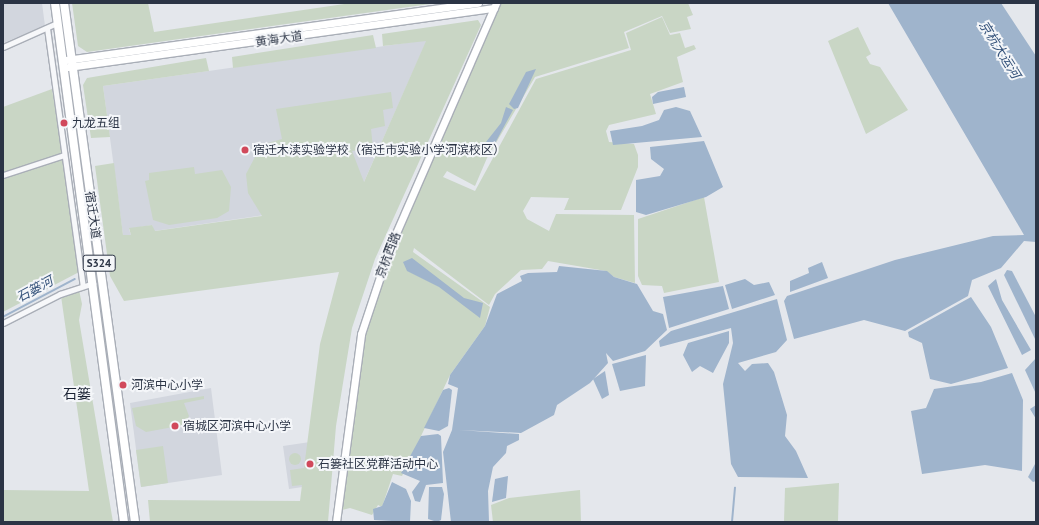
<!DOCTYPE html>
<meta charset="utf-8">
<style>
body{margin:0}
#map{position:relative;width:1039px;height:525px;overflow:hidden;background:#e4e7ec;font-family:"PT Sans","Noto Sans SC",sans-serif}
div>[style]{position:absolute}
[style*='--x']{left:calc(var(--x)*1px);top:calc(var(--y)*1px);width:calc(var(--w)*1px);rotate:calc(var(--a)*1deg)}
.built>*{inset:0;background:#d2d6de}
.green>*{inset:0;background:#c9d6c5}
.round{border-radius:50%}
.water>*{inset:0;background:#9fb4cc}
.stream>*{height:1.5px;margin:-0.75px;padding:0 0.75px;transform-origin:0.75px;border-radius:0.75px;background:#9fb4cc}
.roads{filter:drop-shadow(1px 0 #a9aeb7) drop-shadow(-1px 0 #a9aeb7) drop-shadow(0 1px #a9aeb7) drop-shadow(0 -1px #a9aeb7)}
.minor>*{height:5px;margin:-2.5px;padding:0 2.5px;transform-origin:2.5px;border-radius:2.5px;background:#f7f8fa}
.secondary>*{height:7px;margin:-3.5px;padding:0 3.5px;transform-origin:3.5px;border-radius:3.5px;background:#fff}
.primary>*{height:8px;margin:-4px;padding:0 4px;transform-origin:4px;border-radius:4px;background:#fff}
.dots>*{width:11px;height:11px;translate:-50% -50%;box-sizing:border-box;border:2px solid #f4f6f9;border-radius:50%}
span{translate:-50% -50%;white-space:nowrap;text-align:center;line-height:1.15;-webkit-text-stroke:4px #f4f6f9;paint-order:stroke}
.shield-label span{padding:1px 3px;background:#f4f6f9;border:1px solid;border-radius:3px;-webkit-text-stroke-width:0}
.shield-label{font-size:11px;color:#2b3445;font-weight:700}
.street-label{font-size:12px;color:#2b3445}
.poi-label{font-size:12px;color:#2b3445}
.left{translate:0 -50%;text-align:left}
.water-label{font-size:13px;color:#34527a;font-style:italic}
.quarter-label{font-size:14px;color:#1d2536}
.frame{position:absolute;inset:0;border:4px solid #2b3445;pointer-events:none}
</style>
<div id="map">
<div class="built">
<div style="clip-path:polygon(3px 3px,42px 3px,45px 26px,3px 43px)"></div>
<div style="clip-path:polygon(427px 40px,355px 202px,154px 231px,152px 225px,129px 229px,131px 235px,123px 235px,103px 86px)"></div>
<div style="clip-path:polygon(211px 388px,222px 475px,141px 487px,130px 403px)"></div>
<div style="clip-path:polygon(310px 442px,316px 485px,289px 489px,283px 446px)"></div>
</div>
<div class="green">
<div style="clip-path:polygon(72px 3px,148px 3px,154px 32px,351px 3px,437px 3px,87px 52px,78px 46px)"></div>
<div style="clip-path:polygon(500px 3px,688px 3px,693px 15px,687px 17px,691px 29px,670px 33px,662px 16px,624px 32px,629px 48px,535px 77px,487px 158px,475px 186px,447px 171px,443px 177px,475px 191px,536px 79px,631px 50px,626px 33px,662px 17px,670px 35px,680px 33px,685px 48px,694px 45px,696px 49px,677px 57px,683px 82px,650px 94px,656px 114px,609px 125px,606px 131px,609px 142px,634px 144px,638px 155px,638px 167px,621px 210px,564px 210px,569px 198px,531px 197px,523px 211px,527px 219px,549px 231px,556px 214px,634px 215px,635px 283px,614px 277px,606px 271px,548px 261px,542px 269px,521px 270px,495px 294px,489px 305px,414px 248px,413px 252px,490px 307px,485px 326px,450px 375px,402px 476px,393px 474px,382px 507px,378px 505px,372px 515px,350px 508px,338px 511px,362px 338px,391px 252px)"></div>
<div style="clip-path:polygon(478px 20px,481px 25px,375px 259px,352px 328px,336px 426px,328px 522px,150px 522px,148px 500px,300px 501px,302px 485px,292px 486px,290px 470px,304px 468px,320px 344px,339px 272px,124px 301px,110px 276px,95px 166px,114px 163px,123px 235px,131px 235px,129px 228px,152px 225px,155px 231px,262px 216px,248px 193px,246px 174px,255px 157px,254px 147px,282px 139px,276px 109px,391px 92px,393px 108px,383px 110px,385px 126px,371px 129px,373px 148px,352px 151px,364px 182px,426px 41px,383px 46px,382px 34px)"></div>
<div style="clip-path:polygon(858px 27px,871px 54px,866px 57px,870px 64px,880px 67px,908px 110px,866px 134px,828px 41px)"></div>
<div style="clip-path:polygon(373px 35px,376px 48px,233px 68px,232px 57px)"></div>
<div style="clip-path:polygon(206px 58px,209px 71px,103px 86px,110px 137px,91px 138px,83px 85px,87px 78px)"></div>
<div style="clip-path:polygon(52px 89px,81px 271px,3px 312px,3px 107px)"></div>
<div style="clip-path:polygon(194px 167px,195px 174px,222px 170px,231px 187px,229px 211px,217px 218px,169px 225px,153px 220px,145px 181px,149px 180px,149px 173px)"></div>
<div style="clip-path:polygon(704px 197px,719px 282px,664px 293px,662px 286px,642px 285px,638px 276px,638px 219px)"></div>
<div style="clip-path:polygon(79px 290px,82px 304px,79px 320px,113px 522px,3px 522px,3px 490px,89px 491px,61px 296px)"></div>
<div style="clip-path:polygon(204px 396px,204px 399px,184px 403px,189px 416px,184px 425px,146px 432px,136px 426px,132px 408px)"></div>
<div style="clip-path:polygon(163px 446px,168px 483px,141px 487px,136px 450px)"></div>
<div class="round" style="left:289px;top:453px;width:12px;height:12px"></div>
<div style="clip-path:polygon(839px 483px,838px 522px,784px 522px,785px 488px)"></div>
<div style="clip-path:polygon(580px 490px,581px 522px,493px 522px,491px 505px,509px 498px)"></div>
</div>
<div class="water">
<div style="clip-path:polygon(888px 3px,1001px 3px,1036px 56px,1036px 242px,1024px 241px,1001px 268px,972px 280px,968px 296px,905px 331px,864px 320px,794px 339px,784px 301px,787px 296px,895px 260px,993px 236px,1024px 235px)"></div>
<div style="clip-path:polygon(536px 69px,518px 108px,514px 109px,509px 104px,526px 72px)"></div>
<div style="clip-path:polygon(684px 87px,686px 97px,653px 104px,652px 97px,658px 92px)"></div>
<div style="clip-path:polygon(506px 107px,513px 110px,493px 147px,486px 142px,501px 123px)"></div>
<div style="clip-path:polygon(676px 107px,690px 111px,702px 137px,613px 145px,610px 131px,642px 126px,659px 120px,664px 110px)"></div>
<div style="clip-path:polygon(704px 141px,723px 187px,706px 197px,646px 215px,636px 212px,636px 180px,660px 176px,664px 169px,651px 159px,650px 147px)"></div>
<div style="clip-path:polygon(412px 258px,464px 298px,483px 303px,480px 318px,439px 287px,407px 271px,403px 262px)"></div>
<div style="clip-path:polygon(822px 262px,828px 278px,790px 292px,790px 281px,809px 273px,808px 268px)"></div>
<div style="clip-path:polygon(559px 266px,607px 271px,614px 277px,637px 284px,653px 311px,663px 314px,667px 330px,645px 351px,613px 361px,606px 353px,608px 363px,590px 383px,557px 405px,554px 415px,521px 433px,459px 430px,519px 434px,519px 440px,507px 446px,506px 453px,493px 467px,488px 491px,489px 521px,451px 522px,443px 452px,452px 430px,458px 388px,448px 384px,450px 375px,485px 326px,497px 294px,522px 281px,520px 276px,528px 273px,557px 272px)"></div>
<div style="clip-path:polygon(1007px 270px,1012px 271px,1036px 317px,1036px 341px,1004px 275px)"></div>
<div style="clip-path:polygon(745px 279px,754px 285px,769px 282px,775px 295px,732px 309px,725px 285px)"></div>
<div style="clip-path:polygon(996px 279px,1002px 300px,1031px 350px,1022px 355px,988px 286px)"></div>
<div style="clip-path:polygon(723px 286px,729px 309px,669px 328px,663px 297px)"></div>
<div style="clip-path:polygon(971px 297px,991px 327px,1008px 368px,951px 384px,930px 379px,922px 343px,909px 337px,908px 332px)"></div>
<div style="clip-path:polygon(777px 299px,787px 340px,776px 352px,738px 363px,745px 371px,752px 364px,768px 363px,774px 372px,787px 415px,785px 436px,796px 451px,808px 478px,738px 477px,731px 464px,723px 384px,733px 343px,731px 328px,660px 347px,659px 341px,671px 331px)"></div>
<div style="clip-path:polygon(729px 331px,729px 343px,713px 373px,700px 366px,692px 372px,683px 355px,688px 343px)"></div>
<div style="clip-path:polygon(646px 355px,645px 386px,620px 391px,612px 364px)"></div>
<div style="clip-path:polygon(1036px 358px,1036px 394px,1025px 370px)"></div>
<div style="clip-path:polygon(605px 371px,609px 395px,602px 399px,593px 379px)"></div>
<div style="clip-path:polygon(1012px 373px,1023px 400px,1022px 471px,985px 465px,922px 474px,911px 411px,926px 408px,934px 389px,981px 382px)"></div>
<div style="clip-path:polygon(449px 388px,452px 390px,448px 426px,439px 431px,424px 428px,443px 390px)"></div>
<div style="clip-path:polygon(1036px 405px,1036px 481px,1033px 482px,1028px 477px,1035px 464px,1036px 419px,1030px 409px)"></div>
<div style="clip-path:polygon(438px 434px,441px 436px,443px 483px,426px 485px,420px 502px,415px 501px,412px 492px,420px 481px,401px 473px,421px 436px)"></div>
<div style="clip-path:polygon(508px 476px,506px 498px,492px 502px,495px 479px)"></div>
<div style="clip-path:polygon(392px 482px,406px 489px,411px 501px,410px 522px,374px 520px,373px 509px,382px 506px)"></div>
<div style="clip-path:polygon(429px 487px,442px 487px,444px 494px,441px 520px,437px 522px,428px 519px)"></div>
</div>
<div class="stream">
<div style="--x:3;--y:317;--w:81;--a:-27.8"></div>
<div style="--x:732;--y:522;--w:34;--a:-85"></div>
</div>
<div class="roads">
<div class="minor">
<div style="--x:47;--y:28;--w:260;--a:82.1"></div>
<div style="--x:3;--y:47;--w:59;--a:-24"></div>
<div style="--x:3;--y:175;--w:64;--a:-18.2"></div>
<div style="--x:3;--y:323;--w:64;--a:-27"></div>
<div style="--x:60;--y:294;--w:35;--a:-18"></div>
</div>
<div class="secondary">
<div style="--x:66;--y:60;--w:416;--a:-7.9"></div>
<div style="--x:68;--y:67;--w:430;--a:-7.9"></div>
<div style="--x:336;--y:522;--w:190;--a:-82.4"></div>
<div style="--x:361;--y:334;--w:92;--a:-71.6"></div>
<div style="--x:390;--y:247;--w:266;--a:-66.5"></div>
</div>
<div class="primary">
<div style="--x:55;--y:3;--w:524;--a:82.43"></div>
<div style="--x:64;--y:3;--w:524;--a:82.21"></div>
</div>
</div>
<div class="dots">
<div style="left:64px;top:123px;background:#d1495b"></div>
<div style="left:245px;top:150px;background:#d1495b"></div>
<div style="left:123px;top:385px;background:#d1495b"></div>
<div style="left:175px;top:426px;background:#d1495b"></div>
<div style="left:310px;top:464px;background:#d1495b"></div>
</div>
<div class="shield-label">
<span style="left:99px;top:263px">S324</span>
</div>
<div class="street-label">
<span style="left:279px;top:39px;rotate:-8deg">黄海大道</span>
<span style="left:93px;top:215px;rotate:82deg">宿迁大道</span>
<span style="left:388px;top:255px;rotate:-69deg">京杭西路</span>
</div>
<div class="poi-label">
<span class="left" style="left:72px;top:123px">九龙五组</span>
<span class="left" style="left:253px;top:150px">宿迁木渎实验学校（宿迁市实验小学河滨校区）</span>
<span class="left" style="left:131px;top:385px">河滨中心小学</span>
<span class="left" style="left:183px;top:426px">宿城区河滨中心小学</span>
<span class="left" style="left:318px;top:464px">石篓社区党群活动中心</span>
</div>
<div class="water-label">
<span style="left:999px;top:50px;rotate:58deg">京杭大运河</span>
<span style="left:35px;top:290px;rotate:-28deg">石篓河</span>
</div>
<div class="quarter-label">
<span style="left:77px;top:394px">石篓</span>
</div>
<div class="frame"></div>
</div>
